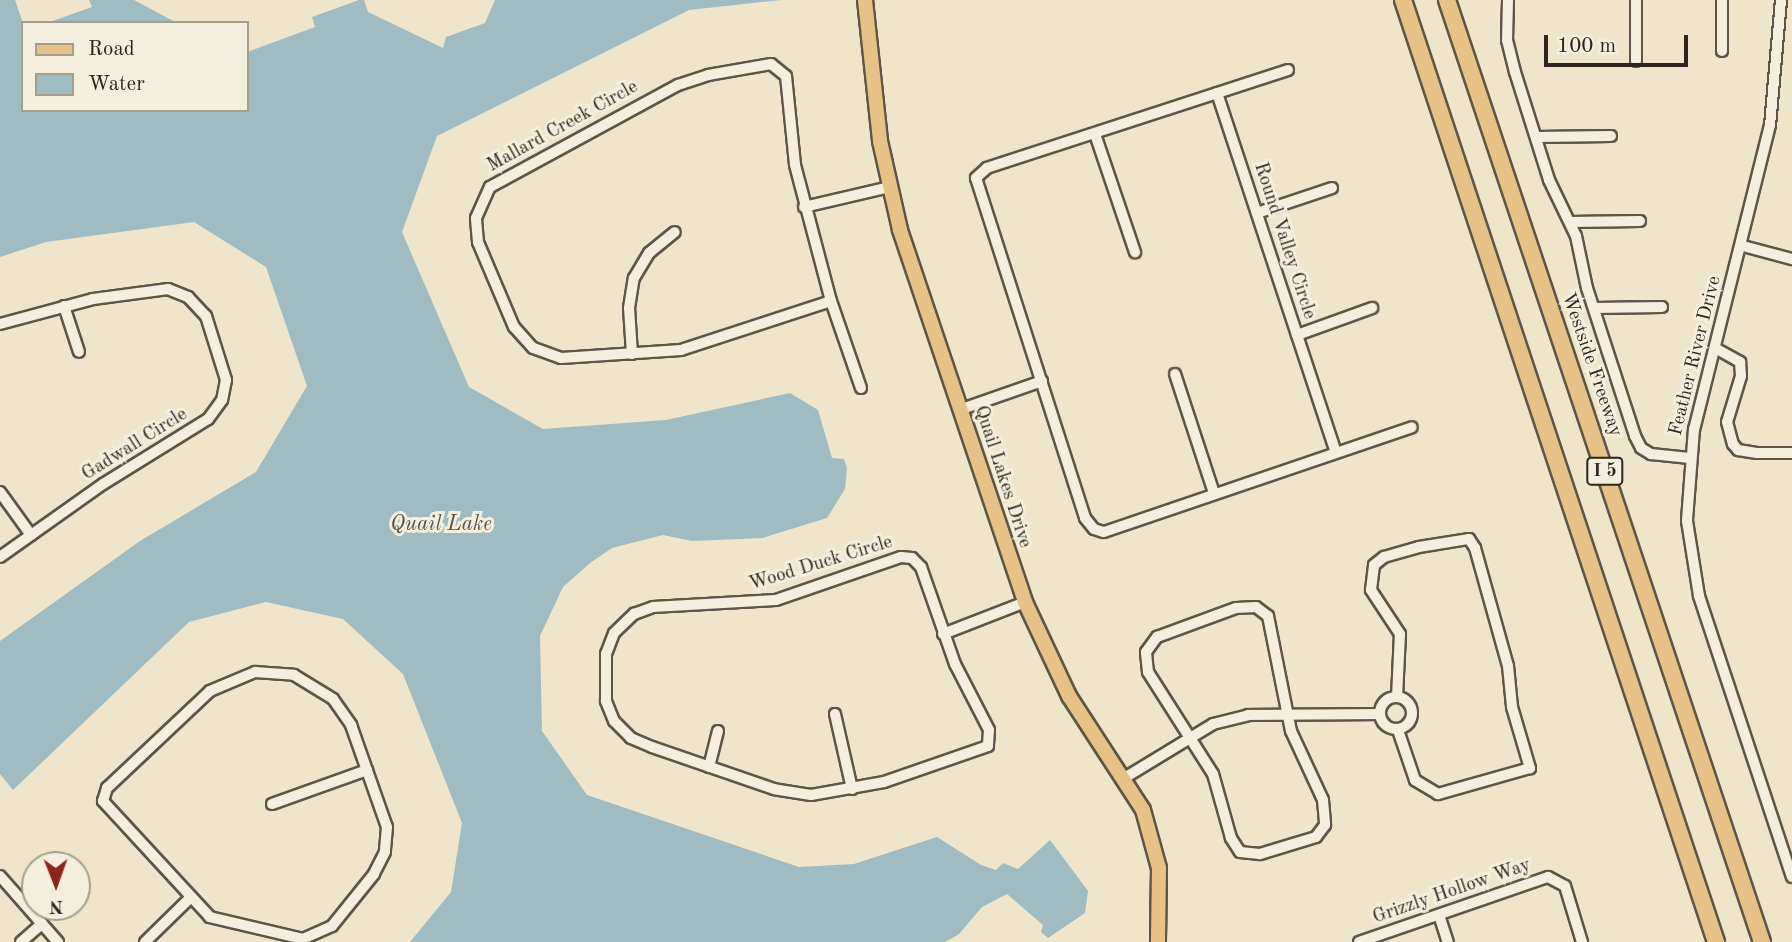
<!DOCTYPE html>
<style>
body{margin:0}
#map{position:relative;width:1792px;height:942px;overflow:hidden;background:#eee5cb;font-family:"Old Standard TT",serif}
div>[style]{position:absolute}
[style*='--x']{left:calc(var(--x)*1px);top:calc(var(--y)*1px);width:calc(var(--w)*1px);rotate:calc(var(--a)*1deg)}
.water>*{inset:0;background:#9ebcc1}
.roads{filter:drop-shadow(2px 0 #5d5547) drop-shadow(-2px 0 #5d5547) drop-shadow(0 2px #5d5547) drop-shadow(0 -2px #5d5547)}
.minor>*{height:10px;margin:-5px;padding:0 5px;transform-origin:5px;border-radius:5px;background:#f4eedd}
.minor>.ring{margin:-5px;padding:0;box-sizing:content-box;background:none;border:10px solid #f4eedd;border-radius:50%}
.major>*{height:14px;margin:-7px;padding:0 7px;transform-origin:7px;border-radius:7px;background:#e7c286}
.highway>*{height:16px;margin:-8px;padding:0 8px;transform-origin:8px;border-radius:8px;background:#e7c286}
span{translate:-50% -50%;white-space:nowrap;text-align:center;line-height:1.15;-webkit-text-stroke:6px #f4eedd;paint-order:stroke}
.shield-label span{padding:2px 5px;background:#f4eedd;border:2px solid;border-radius:5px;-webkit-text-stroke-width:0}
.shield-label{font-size:18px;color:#2d251b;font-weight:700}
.street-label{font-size:19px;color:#2d251b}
.water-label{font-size:21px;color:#4f524d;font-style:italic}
.legend{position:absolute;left:21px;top:21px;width:228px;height:91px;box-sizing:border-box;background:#f4eedd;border:2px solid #a49e8f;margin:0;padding:9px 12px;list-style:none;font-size:21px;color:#2d251b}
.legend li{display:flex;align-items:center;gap:14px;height:35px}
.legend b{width:35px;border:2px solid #a49e8f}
.north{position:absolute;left:21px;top:851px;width:70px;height:70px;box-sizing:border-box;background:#f4eedd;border:2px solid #a49e8f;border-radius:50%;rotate:179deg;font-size:19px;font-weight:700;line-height:28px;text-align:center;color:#2d251b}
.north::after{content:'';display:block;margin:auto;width:24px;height:32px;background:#8f2418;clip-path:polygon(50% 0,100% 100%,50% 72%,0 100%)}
.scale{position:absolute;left:1544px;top:35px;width:144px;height:32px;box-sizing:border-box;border:4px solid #2d251b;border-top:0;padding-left:9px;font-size:21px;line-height:24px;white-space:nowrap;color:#2d251b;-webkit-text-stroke:5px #f4eedd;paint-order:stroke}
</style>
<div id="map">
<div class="water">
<div style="clip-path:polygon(0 0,15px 0,23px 23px,23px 110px,247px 110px,247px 52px,315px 27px,312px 17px,359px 0,364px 0,368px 12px,443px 48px,446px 37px,485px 23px,495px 0,781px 0,689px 10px,437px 136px,402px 232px,469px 387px,543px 429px,666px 420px,790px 393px,818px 410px,832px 458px,844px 459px,847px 468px,845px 489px,827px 518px,762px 538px,692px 541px,663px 535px,612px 548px,590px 563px,563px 587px,540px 636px,542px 731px,587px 795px,799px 867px,854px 864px,937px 837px,981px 865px,996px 870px,1003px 863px,1018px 869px,1050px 840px,1088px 891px,1085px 913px,1048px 938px,1041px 932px,1043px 925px,1007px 894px,982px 907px,959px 934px,945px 942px,410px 942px,451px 892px,462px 823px,403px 674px,343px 619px,266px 602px,189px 622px,13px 790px,0 774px,0 641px,140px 541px,256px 472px,307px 386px,266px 267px,194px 222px,46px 242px,0 257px)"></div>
<div style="clip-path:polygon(89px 0,134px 0,177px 23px,47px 23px,92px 7px)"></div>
</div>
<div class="roads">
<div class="minor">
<div style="--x:1508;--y:0;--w:40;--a:91.4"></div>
<div style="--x:1507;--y:40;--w:33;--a:76"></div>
<div style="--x:1515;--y:72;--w:113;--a:72.5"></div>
<div style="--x:1549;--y:180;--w:62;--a:64.3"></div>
<div style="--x:1576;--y:236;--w:53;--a:78.1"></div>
<div style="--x:1587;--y:288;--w:156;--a:72"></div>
<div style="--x:1635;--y:436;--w:13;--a:63"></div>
<div style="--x:1641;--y:448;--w:12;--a:31"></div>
<div style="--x:1651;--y:454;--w:39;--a:6"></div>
<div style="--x:1636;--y:0;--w:61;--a:90"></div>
<div style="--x:1722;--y:0;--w:51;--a:90"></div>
<div style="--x:1781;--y:0;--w:125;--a:95"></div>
<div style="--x:1770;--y:125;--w:313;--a:104"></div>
<div style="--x:1694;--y:429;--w:92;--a:94.4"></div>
<div style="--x:1687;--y:521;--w:76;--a:80.9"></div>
<div style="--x:1699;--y:596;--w:296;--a:71.7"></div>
<div style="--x:771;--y:64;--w:19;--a:39"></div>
<div style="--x:786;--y:76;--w:89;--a:84.2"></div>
<div style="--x:795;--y:165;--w:141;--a:75.2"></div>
<div style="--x:831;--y:301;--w:158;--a:161.9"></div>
<div style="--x:681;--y:350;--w:120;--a:176.2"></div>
<div style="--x:561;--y:358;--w:30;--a:-160"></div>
<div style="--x:533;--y:348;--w:28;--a:-132"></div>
<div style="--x:514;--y:327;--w:92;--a:-113"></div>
<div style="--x:478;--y:242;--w:24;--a:-95"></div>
<div style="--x:476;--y:218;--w:34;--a:-66"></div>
<div style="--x:490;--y:187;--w:214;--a:-28.5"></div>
<div style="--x:678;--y:85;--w:32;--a:-18"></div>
<div style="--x:708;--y:75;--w:64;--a:-9.9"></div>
<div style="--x:1288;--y:70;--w:317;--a:162"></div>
<div style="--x:987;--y:168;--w:15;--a:138"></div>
<div style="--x:976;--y:178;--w:357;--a:72.2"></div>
<div style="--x:1085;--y:518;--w:14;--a:51"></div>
<div style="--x:1094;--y:529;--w:10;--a:17"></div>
<div style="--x:1104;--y:532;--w:325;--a:-18.8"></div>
<div style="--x:1217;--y:93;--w:378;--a:71.7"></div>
<div style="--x:1095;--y:134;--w:125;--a:71.3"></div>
<div style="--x:1537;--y:137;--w:74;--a:-0.8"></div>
<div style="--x:804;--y:207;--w:88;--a:-13.1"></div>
<div style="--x:1257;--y:213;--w:79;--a:-18.4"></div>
<div style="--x:1570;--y:222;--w:70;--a:-0.8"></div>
<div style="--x:1743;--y:246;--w:51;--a:14.9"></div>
<div style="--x:831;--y:301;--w:92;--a:71"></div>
<div style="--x:64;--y:306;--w:48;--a:71.9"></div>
<div style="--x:1594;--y:308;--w:68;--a:-0.8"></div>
<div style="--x:0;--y:324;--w:96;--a:-15"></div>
<div style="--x:93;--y:299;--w:76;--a:-7.6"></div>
<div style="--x:168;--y:289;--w:22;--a:22"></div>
<div style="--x:188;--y:297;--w:26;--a:47"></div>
<div style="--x:206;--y:316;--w:67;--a:72.6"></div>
<div style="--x:226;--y:380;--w:20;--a:101"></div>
<div style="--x:222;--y:400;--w:24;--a:126"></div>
<div style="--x:208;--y:419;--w:123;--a:148.2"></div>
<div style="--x:103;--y:484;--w:126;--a:144.7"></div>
<div style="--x:1297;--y:335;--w:80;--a:-19.8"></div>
<div style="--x:1715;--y:348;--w:29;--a:29"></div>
<div style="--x:1740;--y:362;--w:14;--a:86"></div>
<div style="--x:1741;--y:376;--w:48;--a:106.9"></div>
<div style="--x:1727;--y:422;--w:23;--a:75"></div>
<div style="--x:1733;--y:444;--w:8;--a:50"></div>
<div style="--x:1738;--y:450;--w:19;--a:9"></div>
<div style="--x:1757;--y:453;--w:35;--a:0"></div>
<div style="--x:632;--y:354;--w:46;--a:-93.7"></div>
<div style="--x:629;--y:308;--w:30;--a:-81"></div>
<div style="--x:634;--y:278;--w:29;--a:-59"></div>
<div style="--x:649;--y:253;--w:33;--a:-39"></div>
<div style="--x:1175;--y:374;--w:125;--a:71.9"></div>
<div style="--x:959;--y:410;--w:88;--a:-19.3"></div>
<div style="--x:0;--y:492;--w:53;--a:54.2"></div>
<div style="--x:901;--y:557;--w:11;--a:5"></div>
<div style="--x:912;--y:558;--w:13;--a:45"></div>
<div style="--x:921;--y:567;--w:103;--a:70.7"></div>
<div style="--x:955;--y:664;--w:74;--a:62.7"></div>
<div style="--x:989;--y:730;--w:16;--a:94"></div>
<div style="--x:988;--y:746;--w:110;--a:160.9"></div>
<div style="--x:884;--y:782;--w:74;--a:169.9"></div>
<div style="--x:811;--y:795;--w:37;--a:-171"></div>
<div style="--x:774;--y:789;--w:129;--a:-161"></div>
<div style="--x:652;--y:747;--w:23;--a:-157"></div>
<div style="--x:631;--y:738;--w:24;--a:-135"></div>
<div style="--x:614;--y:721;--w:22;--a:-112"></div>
<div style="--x:606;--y:701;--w:47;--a:-90"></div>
<div style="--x:606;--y:654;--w:22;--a:-69"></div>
<div style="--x:614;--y:633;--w:28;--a:-44"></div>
<div style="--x:634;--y:614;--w:20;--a:-20"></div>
<div style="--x:653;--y:607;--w:123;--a:-3.3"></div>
<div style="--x:776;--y:600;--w:132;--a:-19"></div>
<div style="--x:1256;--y:607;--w:15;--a:37"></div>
<div style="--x:1268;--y:616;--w:117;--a:78.7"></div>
<div style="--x:1291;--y:731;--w:76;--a:65.1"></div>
<div style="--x:1323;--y:800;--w:25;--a:85"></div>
<div style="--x:1325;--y:825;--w:15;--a:127"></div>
<div style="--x:1316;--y:837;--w:59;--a:163.1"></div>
<div style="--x:1260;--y:854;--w:20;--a:-174"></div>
<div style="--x:1240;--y:852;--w:17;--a:-123"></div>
<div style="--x:1231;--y:838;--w:66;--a:-105.7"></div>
<div style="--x:1213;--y:774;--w:121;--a:-122.5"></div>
<div style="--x:1148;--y:672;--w:20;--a:-96"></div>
<div style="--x:1146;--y:652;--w:19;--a:-54"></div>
<div style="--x:1157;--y:637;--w:84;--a:-20.2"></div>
<div style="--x:1236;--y:608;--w:20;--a:-3"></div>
<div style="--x:943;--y:634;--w:88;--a:-21.3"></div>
<div style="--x:255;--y:672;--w:39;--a:4"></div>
<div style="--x:294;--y:675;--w:46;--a:31.6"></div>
<div style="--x:333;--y:699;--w:32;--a:55"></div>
<div style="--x:351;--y:725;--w:108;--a:70.6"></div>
<div style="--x:387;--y:827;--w:25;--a:95"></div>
<div style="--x:385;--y:852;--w:25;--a:117"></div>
<div style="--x:374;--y:874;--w:67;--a:128.9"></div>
<div style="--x:332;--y:926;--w:32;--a:156"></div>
<div style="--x:303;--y:939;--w:96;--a:-166.7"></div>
<div style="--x:210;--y:917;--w:158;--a:-132.7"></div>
<div style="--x:103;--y:801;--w:14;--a:-73"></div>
<div style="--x:107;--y:788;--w:141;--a:-43.3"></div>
<div style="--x:210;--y:691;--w:49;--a:-22.9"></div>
<div class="ring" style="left:1380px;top:697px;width:22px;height:22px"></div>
<div style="--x:1397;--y:697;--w:63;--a:-87.3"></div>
<div style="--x:1400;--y:634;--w:53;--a:-123.4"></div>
<div style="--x:1371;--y:590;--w:25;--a:-83"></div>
<div style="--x:1374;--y:565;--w:13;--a:-39"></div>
<div style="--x:1384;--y:557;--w:36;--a:-16"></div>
<div style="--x:1419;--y:547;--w:51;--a:-9.1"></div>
<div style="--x:1469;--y:539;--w:11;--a:56"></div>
<div style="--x:1475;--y:548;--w:123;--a:74.4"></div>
<div style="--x:1508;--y:666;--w:41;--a:84.4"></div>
<div style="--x:1512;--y:707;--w:64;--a:73.6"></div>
<div style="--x:1530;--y:768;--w:96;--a:164.2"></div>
<div style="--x:1438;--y:794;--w:27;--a:-149"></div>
<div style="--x:1415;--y:780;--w:53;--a:-108.8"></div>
<div style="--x:835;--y:714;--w:77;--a:77.2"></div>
<div style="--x:709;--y:767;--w:37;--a:-76"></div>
<div style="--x:1126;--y:777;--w:102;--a:-31.3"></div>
<div style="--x:1213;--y:724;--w:36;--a:-14"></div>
<div style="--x:1248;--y:715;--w:132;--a:-0.4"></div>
<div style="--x:272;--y:804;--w:101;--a:-19.7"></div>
<div style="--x:0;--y:876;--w:88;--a:48.7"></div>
<div style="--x:1439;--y:915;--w:28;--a:72"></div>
<div style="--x:21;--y:942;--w:28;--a:-41"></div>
<div style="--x:145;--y:942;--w:62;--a:-44.3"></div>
<div style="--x:1359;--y:942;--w:200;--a:-19"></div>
<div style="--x:1548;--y:877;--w:19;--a:28"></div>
<div style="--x:1565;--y:886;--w:59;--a:73.1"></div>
</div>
<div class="major">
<div style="--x:865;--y:0;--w:142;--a:83.9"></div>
<div style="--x:880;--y:141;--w:91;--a:77.3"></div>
<div style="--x:900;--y:230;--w:392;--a:71.4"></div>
<div style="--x:1025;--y:602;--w:104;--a:64.9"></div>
<div style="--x:1069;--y:696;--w:136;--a:57"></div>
<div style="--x:1143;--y:810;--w:60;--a:74.6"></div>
<div style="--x:1159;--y:868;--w:74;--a:90.8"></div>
</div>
<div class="highway">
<div style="--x:1403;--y:0;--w:993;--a:71.62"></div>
<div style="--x:1447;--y:0;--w:993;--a:71.51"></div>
</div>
</div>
<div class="shield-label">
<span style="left:1605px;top:471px">I 5</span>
</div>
<div class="street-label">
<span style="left:563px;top:127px;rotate:-29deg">Mallard Creek Circle</span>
<span style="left:1284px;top:241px;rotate:72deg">Round Valley Circle</span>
<span style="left:1696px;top:356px;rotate:-76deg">Feather River Drive</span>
<span style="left:1591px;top:365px;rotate:71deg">Westside Freeway</span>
<span style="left:135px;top:445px;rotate:-32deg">Gadwall Circle</span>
<span style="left:1002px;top:477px;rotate:72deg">Quail Lakes Drive</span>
<span style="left:821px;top:564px;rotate:-17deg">Wood Duck Circle</span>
<span style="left:1452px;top:892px;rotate:-19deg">Grizzly Hollow Way</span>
</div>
<div class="water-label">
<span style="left:441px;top:525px">Quail Lake</span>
</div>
<ul class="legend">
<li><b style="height:9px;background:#e7c286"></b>Road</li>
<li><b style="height:19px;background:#9ebcc1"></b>Water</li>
</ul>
<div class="north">N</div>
<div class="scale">100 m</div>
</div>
